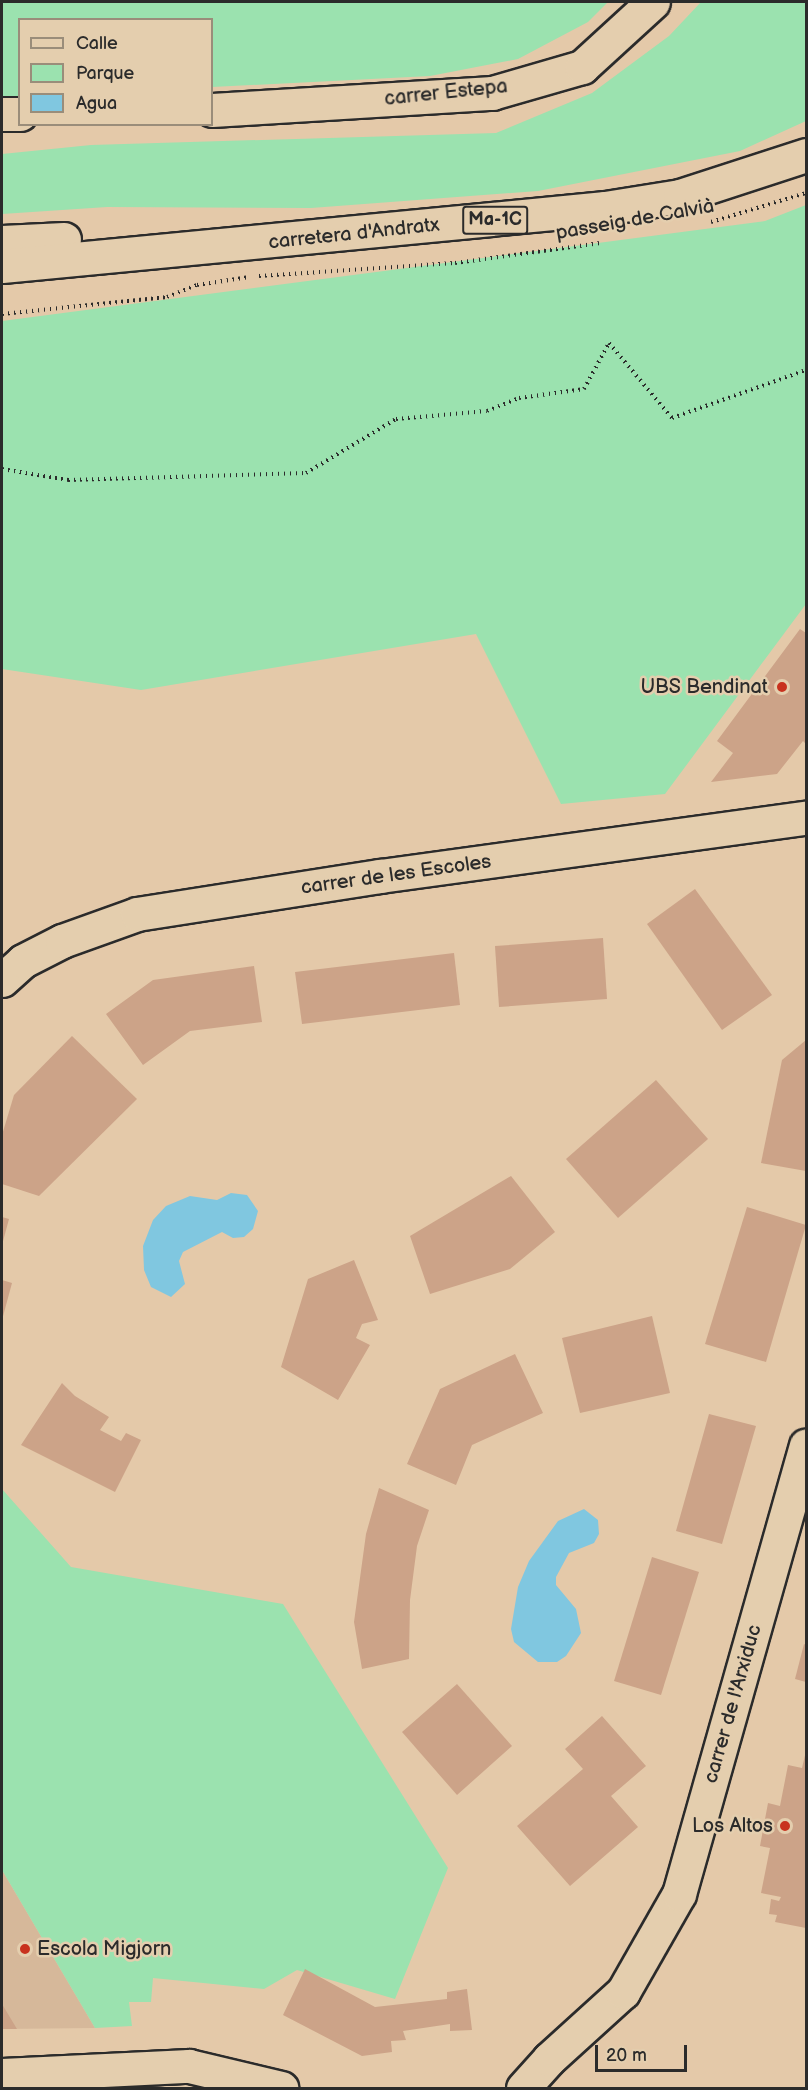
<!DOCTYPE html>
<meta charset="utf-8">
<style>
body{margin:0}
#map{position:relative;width:808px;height:2090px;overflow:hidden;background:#e4c9a9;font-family:"Balsamiq Sans",sans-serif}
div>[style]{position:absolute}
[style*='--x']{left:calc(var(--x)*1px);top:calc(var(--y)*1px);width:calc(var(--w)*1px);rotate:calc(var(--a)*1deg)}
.built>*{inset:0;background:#d6b89a}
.green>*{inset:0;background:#9be2af}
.water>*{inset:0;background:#80c7e0}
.building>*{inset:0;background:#cca388}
.path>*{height:4px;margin-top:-2px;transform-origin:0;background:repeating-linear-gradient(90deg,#2b2b2b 0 1.5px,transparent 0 6px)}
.roads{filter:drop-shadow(2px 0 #2b2b2b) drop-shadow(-2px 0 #2b2b2b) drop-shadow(0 2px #2b2b2b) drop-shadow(0 -2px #2b2b2b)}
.minor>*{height:33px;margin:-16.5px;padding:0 16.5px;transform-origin:16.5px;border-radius:16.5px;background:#e4ceae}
.major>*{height:33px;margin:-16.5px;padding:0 16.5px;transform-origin:16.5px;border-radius:16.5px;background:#e4ceae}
.dots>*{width:16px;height:16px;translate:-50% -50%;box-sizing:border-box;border:3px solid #e4ceae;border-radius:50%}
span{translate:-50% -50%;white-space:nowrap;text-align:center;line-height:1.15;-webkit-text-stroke:5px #e4ceae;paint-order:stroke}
.shield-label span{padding:2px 4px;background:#e4ceae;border:2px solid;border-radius:4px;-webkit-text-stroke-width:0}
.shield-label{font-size:18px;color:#2b2b2b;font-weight:700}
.street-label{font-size:20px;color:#2b2b2b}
.poi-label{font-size:20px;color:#2b2b2b}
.right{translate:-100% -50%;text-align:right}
.left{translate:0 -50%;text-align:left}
.frame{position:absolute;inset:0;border:3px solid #2b2b2b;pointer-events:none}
.legend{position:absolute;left:18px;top:18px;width:195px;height:108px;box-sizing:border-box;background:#e4ceae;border:2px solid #9a8d7a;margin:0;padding:8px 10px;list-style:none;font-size:18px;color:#2b2b2b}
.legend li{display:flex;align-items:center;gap:12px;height:30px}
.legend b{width:30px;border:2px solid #9a8d7a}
.scale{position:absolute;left:595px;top:2045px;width:92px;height:27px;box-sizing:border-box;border:3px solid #2b2b2b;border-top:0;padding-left:8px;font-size:18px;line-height:21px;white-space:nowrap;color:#2b2b2b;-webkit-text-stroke:4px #e4ceae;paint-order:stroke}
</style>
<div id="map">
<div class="built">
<div style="clip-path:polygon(2px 1870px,95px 2028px,2px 2029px)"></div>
</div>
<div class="green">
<div style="clip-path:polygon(2px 2px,608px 2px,588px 22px,518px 59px,430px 76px,212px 87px,212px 20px,20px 20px,19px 97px,2px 98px)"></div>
<div style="clip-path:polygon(701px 2px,806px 2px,806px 121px,740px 151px,538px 191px,311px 208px,107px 207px,2px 214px,2px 154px,91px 145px,496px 133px,592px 93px,669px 36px)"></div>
<div style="clip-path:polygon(806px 205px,806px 604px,665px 794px,561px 804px,476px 634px,141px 690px,2px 669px,2px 321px,765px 221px)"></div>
<div style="clip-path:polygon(2px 1489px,71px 1567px,283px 1604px,448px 1868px,395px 1999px,297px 1970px,264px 1989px,153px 1978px,151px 2002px,129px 2002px,132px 2026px,95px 2028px,2px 1870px)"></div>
</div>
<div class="water">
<div style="clip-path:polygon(231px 1193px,247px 1195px,258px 1211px,253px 1229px,244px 1237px,233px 1238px,222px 1232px,183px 1252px,179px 1261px,185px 1284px,171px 1297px,151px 1287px,144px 1270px,143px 1246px,153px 1220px,166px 1206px,190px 1196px,217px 1200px)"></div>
<div style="clip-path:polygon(584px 1509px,598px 1520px,599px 1534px,594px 1543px,569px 1553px,556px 1577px,556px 1585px,576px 1609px,581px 1633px,566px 1656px,557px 1662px,538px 1662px,514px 1642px,511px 1629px,518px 1587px,529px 1561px,558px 1521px)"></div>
</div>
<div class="building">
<div style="clip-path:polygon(800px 629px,806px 633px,806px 744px,803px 741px,777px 774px,711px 782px,733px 753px,717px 741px)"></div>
<div style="clip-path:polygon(695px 889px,772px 995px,722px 1030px,647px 924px)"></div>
<div style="clip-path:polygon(603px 938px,607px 999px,499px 1007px,495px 946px)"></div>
<div style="clip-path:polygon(454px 953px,460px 1005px,302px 1024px,295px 972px)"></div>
<div style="clip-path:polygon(254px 966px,262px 1022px,190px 1031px,143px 1065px,106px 1014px,153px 980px)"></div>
<div style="clip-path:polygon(72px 1036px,137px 1099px,39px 1196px,2px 1184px,2px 1135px,14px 1095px)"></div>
<div style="clip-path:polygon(806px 1040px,806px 1171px,761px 1163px,782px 1060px)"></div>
<div style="clip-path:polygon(656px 1080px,708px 1139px,618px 1218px,566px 1159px)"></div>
<div style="clip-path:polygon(511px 1176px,555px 1232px,510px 1269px,430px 1294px,410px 1236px)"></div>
<div style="clip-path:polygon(747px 1207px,806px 1225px,766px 1362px,705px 1344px)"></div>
<div style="clip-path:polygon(2px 1217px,9px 1219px,2px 1245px)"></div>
<div style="clip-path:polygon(354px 1260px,378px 1320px,362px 1324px,356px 1338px,370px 1345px,338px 1400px,281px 1367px,308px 1279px)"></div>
<div style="clip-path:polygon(2px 1280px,12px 1283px,2px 1320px)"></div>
<div style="clip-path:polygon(652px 1316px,670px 1393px,580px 1413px,562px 1338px)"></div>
<div style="clip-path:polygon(515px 1354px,543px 1413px,472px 1445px,456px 1485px,407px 1464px,440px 1389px)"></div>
<div style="clip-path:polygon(62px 1383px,75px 1396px,109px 1417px,100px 1430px,121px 1441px,126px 1433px,141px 1440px,115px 1492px,21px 1445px)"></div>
<div style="clip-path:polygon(709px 1414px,756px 1426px,722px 1544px,676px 1531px)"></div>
<div style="clip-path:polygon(379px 1488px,429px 1510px,417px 1546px,410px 1600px,409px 1659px,362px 1669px,354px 1622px,366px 1534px)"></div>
<div style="clip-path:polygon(652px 1557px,699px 1572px,661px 1695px,614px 1681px)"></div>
<div style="clip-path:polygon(804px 1644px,806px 1645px,806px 1682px,795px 1679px)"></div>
<div style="clip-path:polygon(457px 1684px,512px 1746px,457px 1795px,402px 1732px)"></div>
<div style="clip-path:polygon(602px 1716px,646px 1766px,611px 1796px,638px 1827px,570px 1886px,517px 1826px,583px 1769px,565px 1749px)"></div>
<div style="clip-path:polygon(806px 1751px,806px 1928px,775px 1922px,777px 1915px,769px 1914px,771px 1899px,779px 1901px,781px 1897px,761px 1893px,770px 1848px,760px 1846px,768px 1803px,780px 1806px,788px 1765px,802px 1768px)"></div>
<div style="clip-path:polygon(305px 1969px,375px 2007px,447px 1999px,447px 1992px,467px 1989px,472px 2030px,450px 2031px,450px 2024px,403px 2031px,406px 2040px,391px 2041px,392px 2052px,362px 2056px,283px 2015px)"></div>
<div style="clip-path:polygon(2px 2004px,17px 2029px,2px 2029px)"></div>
</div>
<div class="path">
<div style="--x:711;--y:222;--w:99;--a:-17"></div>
<div style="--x:259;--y:276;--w:196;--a:-3.8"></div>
<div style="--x:455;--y:263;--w:147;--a:-7.8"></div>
<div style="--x:2;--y:314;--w:166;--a:-5.9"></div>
<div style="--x:167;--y:297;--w:32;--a:-22"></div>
<div style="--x:197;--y:285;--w:53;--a:-8.7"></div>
<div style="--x:2;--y:469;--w:67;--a:9.5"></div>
<div style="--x:68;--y:480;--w:238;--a:-1.7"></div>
<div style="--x:306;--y:473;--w:105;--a:-31"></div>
<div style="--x:396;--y:419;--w:91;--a:-5"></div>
<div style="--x:487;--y:411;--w:35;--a:-22"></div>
<div style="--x:519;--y:398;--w:66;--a:-7.9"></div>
<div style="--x:584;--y:389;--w:52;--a:-61.5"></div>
<div style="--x:609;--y:343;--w:98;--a:50"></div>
<div style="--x:672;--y:418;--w:142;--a:-19.7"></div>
</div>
<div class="roads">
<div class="minor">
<div style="--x:212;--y:110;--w:281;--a:-3.5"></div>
<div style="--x:492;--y:93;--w:94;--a:-16.1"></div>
<div style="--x:582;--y:67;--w:96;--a:-42.5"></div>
<div style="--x:2;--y:114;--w:18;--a:0"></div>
<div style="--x:2;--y:980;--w:28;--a:-42"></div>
<div style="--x:23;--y:961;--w:44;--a:-27.1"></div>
<div style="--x:62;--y:941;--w:80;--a:-19.8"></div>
<div style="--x:137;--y:914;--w:246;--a:-8.9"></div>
<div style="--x:380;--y:876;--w:430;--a:-7.8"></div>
<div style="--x:2;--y:2075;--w:187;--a:-2.8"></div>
<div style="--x:189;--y:2066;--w:95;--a:13.4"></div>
<div style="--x:523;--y:2088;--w:39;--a:-48"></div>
<div style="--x:549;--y:2059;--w:100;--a:-42.2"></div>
<div style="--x:623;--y:1992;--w:113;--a:-60.3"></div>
<div style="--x:679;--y:1894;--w:466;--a:-74.2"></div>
</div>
<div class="major">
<div style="--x:2;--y:242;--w:62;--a:-2.8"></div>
<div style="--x:2;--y:266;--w:606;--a:-5.49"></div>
<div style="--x:605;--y:208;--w:76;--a:-9.1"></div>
<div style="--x:680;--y:196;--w:133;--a:-18"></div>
</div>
</div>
<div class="dots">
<div style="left:782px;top:687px;background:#c8321e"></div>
<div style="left:785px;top:1826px;background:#c8321e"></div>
<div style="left:25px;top:1949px;background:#c8321e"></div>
</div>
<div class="shield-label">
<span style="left:495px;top:220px">Ma-1C</span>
</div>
<div class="street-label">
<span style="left:446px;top:93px;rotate:-6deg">carrer Estepa</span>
<span style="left:635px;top:220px;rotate:-10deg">passeig de Calvià</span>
<span style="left:354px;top:234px;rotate:-6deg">carretera d'Andratx</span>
<span style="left:396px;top:875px;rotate:-8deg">carrer de les Escoles</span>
<span style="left:733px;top:1704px;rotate:-74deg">carrer de l'Arxiduc</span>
</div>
<div class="poi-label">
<span class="right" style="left:768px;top:687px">UBS Bendinat</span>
<span class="right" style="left:773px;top:1826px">Los Altos</span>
<span class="left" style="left:37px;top:1949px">Escola Migjorn</span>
</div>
<div class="frame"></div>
<ul class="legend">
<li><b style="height:8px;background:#e4ceae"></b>Calle</li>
<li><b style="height:16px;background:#9be2af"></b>Parque</li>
<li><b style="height:16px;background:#80c7e0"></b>Agua</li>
</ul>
<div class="scale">20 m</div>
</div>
